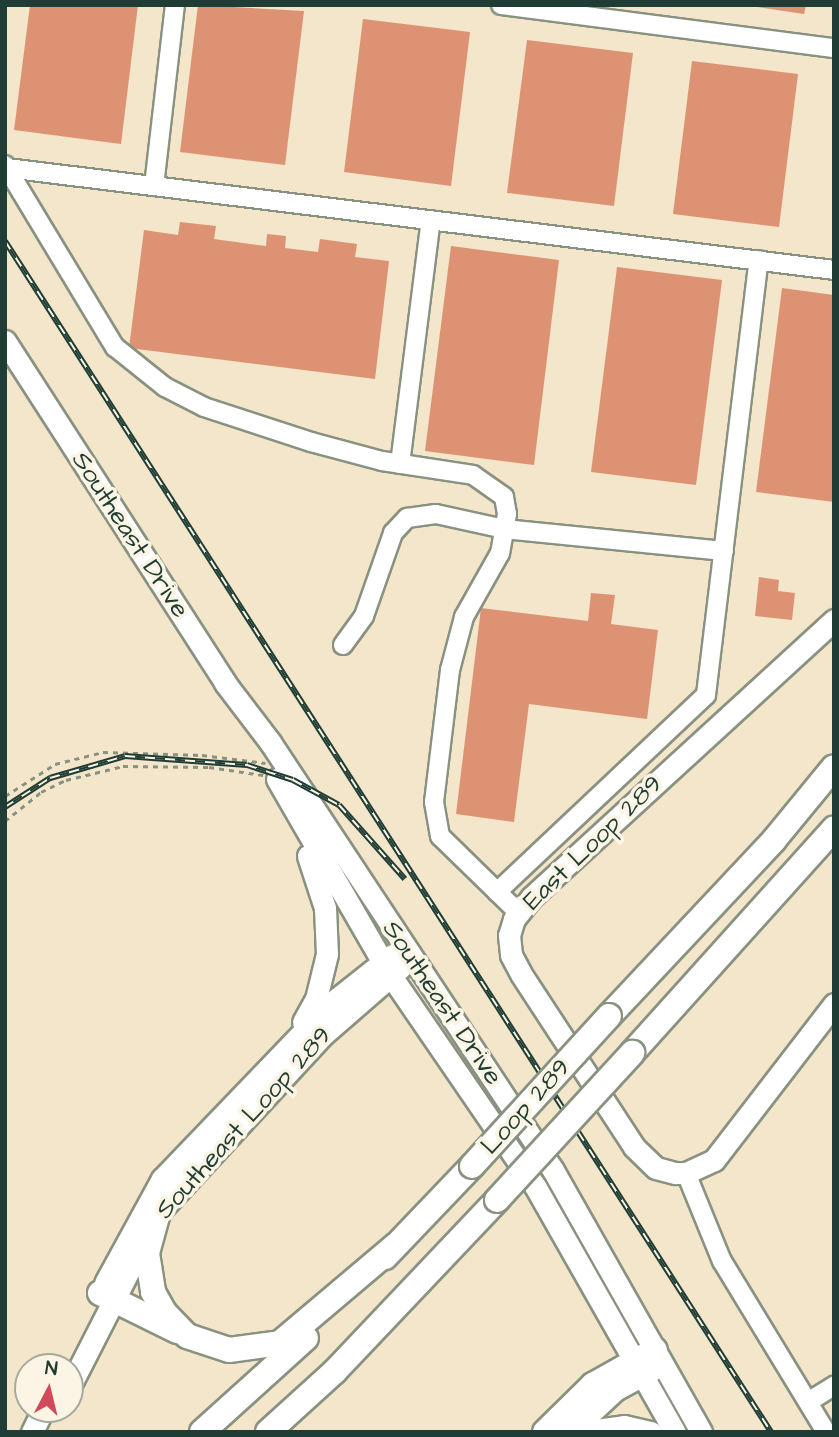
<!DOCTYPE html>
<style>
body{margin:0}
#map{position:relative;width:839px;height:1437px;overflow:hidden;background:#f3e6cb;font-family:"Architects Daughter",sans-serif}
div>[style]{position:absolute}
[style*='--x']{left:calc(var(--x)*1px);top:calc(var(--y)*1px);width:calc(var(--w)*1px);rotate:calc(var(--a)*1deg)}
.building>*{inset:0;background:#dd9373}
.path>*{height:2.5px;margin-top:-1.25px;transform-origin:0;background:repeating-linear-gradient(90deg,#899280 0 5px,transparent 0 10px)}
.roads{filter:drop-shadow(2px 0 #899280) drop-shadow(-2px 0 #899280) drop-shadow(0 2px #899280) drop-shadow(0 -2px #899280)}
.minor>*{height:18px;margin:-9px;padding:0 9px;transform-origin:9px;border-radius:9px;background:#fff}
.major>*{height:21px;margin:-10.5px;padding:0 10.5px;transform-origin:10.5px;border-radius:10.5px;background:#fff}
.highway>*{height:24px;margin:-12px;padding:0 12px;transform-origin:12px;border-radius:12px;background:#fff}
.rail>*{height:6px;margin-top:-3px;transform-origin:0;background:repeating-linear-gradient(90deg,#fcf5e5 0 10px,#1f3d34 0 20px);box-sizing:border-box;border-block:2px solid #1f3d34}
.bridges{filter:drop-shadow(2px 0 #899280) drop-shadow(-2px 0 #899280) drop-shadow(0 2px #899280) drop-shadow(0 -2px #899280)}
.highway-bridge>*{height:24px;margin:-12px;padding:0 12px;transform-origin:12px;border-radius:12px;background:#fff}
span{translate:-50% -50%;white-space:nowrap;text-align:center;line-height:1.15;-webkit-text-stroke:7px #fcf5e5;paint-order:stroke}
.street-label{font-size:26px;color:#1f3d34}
.frame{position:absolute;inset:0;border:7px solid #1f3d34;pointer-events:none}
.north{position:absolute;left:14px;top:1353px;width:70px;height:70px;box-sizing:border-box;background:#fcf5e5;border:2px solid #a4ab9e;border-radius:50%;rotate:7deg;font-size:19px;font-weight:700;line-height:28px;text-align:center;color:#1f3d34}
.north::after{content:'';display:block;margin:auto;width:24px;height:32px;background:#d1495b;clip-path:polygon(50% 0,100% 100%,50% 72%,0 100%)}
</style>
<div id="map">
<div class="building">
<div style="clip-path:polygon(30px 5px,138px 5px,121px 144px,14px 130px)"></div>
<div style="clip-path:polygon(198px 5px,304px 11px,285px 165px,180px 152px)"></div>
<div style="clip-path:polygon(744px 5px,806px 5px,804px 14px)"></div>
<div style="clip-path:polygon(363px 19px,470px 32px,451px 186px,344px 172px)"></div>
<div style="clip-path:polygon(527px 40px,633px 53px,614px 206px,507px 193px)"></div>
<div style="clip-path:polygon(692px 61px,798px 74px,779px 227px,673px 214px)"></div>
<div style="clip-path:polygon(180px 222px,216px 226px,214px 239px,266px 246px,267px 234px,286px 236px,285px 248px,318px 252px,320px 239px,357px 244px,355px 257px,389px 261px,375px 379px,129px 348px,144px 230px,178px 235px)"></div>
<div style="clip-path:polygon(451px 246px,559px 260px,534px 465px,425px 451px)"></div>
<div style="clip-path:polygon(617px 267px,722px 280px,696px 485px,591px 472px)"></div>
<div style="clip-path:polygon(782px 288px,834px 295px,834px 502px,756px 492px)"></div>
<div style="clip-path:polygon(759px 577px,779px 580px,778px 591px,795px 593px,792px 620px,755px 616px)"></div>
<div style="clip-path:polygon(591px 593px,615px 595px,611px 624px,658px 630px,647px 719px,529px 704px,514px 822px,456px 814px,481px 608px,588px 621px)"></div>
</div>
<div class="path">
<div style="--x:5;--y:796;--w:59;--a:-32.6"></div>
<div style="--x:55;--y:764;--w:49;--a:-14"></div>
<div style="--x:103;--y:752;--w:99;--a:1.7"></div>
<div style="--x:202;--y:755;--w:64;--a:7.2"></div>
<div style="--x:5;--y:821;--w:46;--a:-38.9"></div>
<div style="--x:41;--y:792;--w:28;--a:-26"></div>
<div style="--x:66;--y:780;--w:59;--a:-13.8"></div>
<div style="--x:123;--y:766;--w:86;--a:0.7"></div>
<div style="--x:209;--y:767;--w:55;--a:8.4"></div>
</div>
<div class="roads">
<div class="minor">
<div style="--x:501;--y:5;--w:336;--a:7.4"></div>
<div style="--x:5;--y:165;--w:213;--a:58.9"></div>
<div style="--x:115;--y:347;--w:64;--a:38.7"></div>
<div style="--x:165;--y:387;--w:44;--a:27.1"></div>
<div style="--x:204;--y:407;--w:113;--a:18.1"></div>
<div style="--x:311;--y:442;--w:73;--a:15"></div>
<div style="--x:382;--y:461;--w:92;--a:8.7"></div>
<div style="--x:473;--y:475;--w:38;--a:35"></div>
<div style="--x:504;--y:497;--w:17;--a:80"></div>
<div style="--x:507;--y:514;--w:40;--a:100"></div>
<div style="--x:500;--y:553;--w:73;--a:119.4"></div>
<div style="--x:464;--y:617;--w:55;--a:104.8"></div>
<div style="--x:450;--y:670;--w:133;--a:96.9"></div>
<div style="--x:434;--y:802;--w:35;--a:80"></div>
<div style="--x:440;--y:836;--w:110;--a:44.3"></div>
<div style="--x:7;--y:168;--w:833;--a:7.03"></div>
<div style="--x:154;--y:186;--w:182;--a:-83.4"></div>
<div style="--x:400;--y:464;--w:246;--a:-82.8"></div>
<div style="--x:343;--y:645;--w:36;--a:-54"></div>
<div style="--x:364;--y:616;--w:88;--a:-70.7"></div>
<div style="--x:393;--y:533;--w:21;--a:-47"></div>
<div style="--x:407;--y:518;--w:29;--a:-8"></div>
<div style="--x:436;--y:514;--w:70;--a:12.4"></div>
<div style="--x:504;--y:529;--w:221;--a:5.7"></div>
<div style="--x:497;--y:892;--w:287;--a:-43.3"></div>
<div style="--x:706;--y:695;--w:438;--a:-83.1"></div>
<div style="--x:686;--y:1173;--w:95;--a:67.8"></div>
<div style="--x:722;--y:1261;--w:200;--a:58.7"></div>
<div style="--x:808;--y:1402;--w:31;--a:-32"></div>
</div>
<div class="major">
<div style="--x:5;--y:341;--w:407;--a:57.2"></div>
<div style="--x:225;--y:683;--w:74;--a:52.7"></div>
<div style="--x:270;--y:742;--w:513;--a:56.53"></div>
<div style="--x:553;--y:1170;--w:301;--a:60.5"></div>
<div style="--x:834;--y:620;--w:411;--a:137.5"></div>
<div style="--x:531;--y:898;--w:27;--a:129"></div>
<div style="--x:514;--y:919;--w:17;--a:107"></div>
<div style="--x:509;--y:935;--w:20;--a:84"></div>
<div style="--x:511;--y:955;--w:21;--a:62"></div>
<div style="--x:521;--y:974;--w:207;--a:56.8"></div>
<div style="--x:634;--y:1147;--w:30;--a:44"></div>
<div style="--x:656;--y:1168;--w:20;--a:15"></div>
<div style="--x:675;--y:1173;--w:11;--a:0"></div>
<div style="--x:686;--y:1173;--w:31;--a:-25"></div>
<div style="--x:714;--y:1160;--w:197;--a:-52.4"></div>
<div style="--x:277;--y:779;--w:224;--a:60"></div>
<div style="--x:389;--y:973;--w:258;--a:55.6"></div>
<div style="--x:535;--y:1186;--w:283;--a:60.4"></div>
<div style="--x:303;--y:1022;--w:26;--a:-61"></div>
<div style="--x:316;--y:999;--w:46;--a:-76.3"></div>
<div style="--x:327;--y:954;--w:46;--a:-92.5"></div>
<div style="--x:325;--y:908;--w:55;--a:-108.1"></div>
<div style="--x:105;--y:1283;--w:119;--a:-61.3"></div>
<div style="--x:162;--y:1179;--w:241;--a:-46.2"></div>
<div style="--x:329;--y:1005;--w:80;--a:-38.4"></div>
<div style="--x:70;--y:1386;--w:194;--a:-63"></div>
<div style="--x:158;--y:1213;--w:244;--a:-47.2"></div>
<div style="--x:324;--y:1034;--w:102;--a:-41"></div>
<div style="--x:32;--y:1432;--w:25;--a:-64"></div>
<div style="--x:570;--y:1432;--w:62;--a:-43"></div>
<div style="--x:615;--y:1390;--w:42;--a:-28.4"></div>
<div style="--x:581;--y:1432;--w:43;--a:-7.9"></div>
<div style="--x:624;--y:1426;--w:28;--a:13"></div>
</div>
<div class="highway">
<div style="--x:609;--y:1016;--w:241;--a:-46.8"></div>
<div style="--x:774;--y:840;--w:94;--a:-50.6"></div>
<div style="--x:632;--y:1053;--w:302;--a:-48"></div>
<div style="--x:158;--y:1213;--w:41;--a:105.4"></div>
<div style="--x:147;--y:1253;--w:39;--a:81"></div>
<div style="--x:153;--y:1292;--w:23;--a:61"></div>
<div style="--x:164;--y:1312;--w:33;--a:46"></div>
<div style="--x:187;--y:1336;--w:44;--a:18.4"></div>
<div style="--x:229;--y:1350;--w:51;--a:-7.8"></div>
<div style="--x:280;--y:1343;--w:152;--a:-40.2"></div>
<div style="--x:385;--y:1257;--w:126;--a:-46.3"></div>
<div style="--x:100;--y:1293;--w:86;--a:26.3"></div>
<div style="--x:202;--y:1432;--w:140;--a:-42.1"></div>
<div style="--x:268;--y:1432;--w:91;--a:-42.3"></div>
<div style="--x:335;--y:1371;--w:236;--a:-46.5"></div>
<div style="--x:545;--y:1432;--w:67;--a:-44.4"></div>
<div style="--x:593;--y:1385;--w:71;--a:-29.4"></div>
</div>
</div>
<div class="rail">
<div style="--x:5;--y:241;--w:1416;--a:57.25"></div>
<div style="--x:5;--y:807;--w:54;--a:-32.8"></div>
<div style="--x:50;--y:778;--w:78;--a:-16.3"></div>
<div style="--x:125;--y:756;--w:122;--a:4.2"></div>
<div style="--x:247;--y:765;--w:48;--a:18.1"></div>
<div style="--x:293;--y:780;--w:52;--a:28.5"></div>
<div style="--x:339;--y:805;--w:99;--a:48.3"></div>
</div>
<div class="bridges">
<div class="highway-bridge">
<div style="--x:472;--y:1166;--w:203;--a:-47.6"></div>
<div style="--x:497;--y:1200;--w:200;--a:-47.4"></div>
</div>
</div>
<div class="street-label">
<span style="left:130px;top:535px;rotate:57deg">Southeast Drive</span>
<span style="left:593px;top:843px;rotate:-44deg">East Loop 289</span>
<span style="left:442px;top:1003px;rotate:56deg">Southeast Drive</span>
<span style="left:526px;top:1107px;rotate:-48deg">Loop 289</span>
<span style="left:244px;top:1123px;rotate:-48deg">Southeast Loop 289</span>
</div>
<div class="frame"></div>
<div class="north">N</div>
</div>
